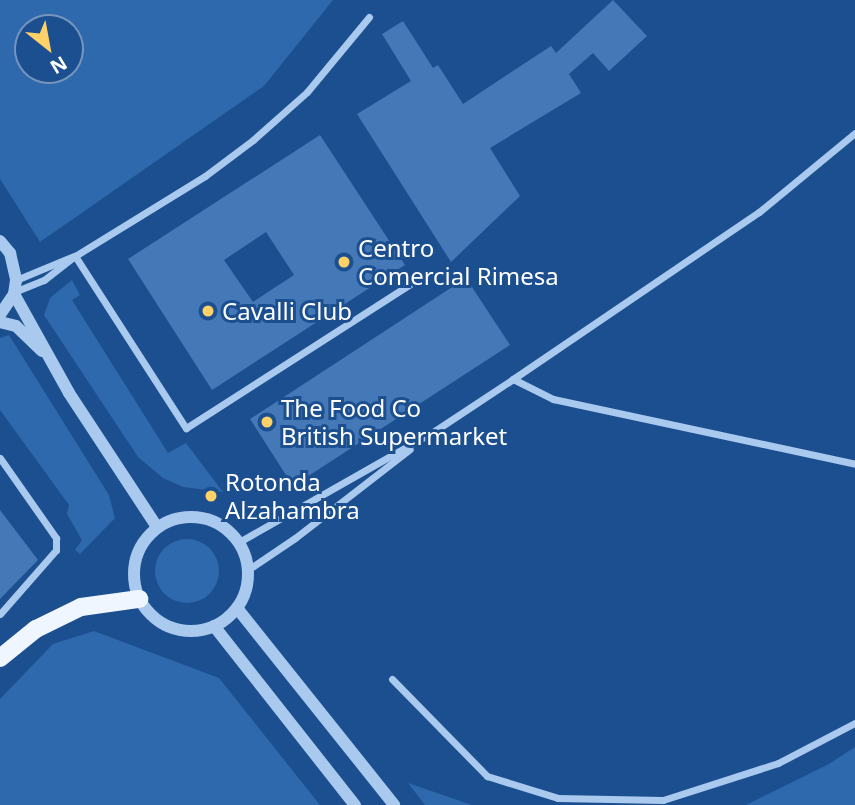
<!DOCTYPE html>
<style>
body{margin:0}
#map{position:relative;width:855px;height:805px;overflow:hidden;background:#1b4f8f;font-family:"Noto Sans",sans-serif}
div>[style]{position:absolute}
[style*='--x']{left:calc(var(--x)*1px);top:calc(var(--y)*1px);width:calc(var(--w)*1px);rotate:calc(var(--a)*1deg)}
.green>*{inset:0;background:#2e69ad}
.round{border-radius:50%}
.building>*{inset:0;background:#4478b7}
.minor>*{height:7px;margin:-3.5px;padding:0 3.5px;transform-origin:3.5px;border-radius:3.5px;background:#a9c9ee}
.tertiary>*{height:12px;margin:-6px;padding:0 6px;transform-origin:6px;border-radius:6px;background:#a9c9ee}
.tertiary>.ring{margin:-6px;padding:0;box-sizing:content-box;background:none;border:12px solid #a9c9ee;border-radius:50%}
.primary>*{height:18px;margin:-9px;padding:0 9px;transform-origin:9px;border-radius:9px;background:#f0f6ff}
.dots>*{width:19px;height:19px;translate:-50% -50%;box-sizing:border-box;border:4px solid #1b4f8f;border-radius:50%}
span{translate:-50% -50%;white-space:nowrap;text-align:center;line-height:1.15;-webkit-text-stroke:6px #1b4f8f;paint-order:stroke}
.poi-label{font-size:24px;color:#fff}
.left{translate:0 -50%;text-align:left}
.north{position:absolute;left:14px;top:14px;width:70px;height:70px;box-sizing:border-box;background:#1b4f8f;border:2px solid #7695bc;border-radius:50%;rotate:149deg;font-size:19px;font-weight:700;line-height:28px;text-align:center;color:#fff}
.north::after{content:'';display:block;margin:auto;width:24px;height:32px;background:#ffd166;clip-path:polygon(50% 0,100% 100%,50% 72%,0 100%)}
</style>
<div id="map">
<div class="green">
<div style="clip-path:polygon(evenodd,0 0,333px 0,264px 86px,40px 242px,0 179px,0 0,28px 28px,70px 28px,70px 70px,28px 70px,28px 28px)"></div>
<div style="clip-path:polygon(72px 280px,80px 295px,72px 300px,168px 453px,186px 443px,223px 492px,183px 487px,163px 478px,138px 457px,44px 315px,50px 298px)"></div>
<div style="clip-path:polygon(9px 335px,109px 495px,115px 518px,80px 554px,75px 550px,82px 540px,67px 514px,69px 505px,0 410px,0 338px)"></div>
<div class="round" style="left:155px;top:539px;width:64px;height:64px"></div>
<div style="clip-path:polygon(94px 631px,219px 678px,320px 805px,0 805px,0 699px,53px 644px)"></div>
<div style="clip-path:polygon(855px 747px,855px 805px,746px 805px,829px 764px)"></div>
<div style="clip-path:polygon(408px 783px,472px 805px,425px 805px)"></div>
</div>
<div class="building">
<div style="clip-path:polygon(613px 0,647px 36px,609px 71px,593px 53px,569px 74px,581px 93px,490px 148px,520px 196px,451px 262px,357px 114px,411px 81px,382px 34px,403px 21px,433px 68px,438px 65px,463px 104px,551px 46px,556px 53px)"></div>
<div style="clip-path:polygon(evenodd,320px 135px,405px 265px,212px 390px,128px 259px,320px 135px,266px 232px,294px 275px,253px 302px,224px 260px,266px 232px)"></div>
<div style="clip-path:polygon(466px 278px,510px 345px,293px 486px,250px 419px)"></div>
<div style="clip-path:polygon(0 510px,38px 560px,0 599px)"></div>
</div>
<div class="minor">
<div style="--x:369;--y:17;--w:97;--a:129.6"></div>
<div style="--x:307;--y:92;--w:72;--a:138.4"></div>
<div style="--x:253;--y:140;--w:60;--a:143.1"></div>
<div style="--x:205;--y:176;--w:153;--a:148.4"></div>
<div style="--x:75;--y:256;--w:205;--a:57.2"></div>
<div style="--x:186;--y:428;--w:285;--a:-32.7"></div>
<div style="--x:16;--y:280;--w:63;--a:-22.5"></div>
<div style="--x:14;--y:292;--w:32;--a:-22"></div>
<div style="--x:44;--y:280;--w:39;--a:-38"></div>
<div style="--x:513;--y:379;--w:45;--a:26.6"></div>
<div style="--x:553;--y:399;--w:309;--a:12.1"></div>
<div style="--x:0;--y:458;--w:98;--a:55"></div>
<div style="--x:56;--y:538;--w:12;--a:90"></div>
<div style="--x:56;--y:550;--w:85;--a:131.2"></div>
<div style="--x:239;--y:542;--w:223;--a:-29.6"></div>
<div style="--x:433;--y:432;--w:96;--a:-33.5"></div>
<div style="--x:513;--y:379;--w:297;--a:-34.2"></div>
<div style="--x:759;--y:212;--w:124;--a:-39.5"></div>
<div style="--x:249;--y:569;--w:55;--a:-34"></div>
<div style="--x:295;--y:538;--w:145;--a:-37.7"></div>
<div style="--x:392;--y:679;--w:136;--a:45.6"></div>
<div style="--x:487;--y:776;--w:74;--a:17.2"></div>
<div style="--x:558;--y:798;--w:105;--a:1.1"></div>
<div style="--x:663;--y:800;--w:121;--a:-17.8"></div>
<div style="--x:778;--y:763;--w:87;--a:-27.5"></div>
</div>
<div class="tertiary">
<div style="--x:0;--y:241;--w:16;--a:50"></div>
<div style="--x:10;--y:253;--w:28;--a:77"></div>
<div style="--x:16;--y:280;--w:14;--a:98"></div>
<div style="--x:14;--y:294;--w:25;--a:124"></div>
<div style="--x:14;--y:294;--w:113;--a:60.9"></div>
<div style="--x:69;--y:393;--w:160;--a:56.7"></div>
<div style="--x:0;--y:322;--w:16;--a:14"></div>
<div style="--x:16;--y:326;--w:36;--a:44"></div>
<div class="ring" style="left:134px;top:517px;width:102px;height:102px"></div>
<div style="--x:237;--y:608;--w:252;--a:51.4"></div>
<div style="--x:214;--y:626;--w:228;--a:51.8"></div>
</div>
<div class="primary">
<div style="--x:0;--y:658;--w:46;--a:-38.9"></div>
<div style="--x:36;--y:629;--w:50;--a:-26.1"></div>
<div style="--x:81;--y:607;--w:59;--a:-7.9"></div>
</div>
<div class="dots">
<div style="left:344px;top:262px;background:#ffd166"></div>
<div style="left:208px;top:311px;background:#ffd166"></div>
<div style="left:267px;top:422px;background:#ffd166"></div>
<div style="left:211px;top:496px;background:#ffd166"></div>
</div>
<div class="poi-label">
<span class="left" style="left:358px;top:262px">Centro<br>Comercial Rimesa</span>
<span class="left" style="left:222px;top:311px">Cavalli Club</span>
<span class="left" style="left:281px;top:422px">The Food Co<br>British Supermarket</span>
<span class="left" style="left:225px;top:496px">Rotonda<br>Alzahambra</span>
</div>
<div class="north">N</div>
</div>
